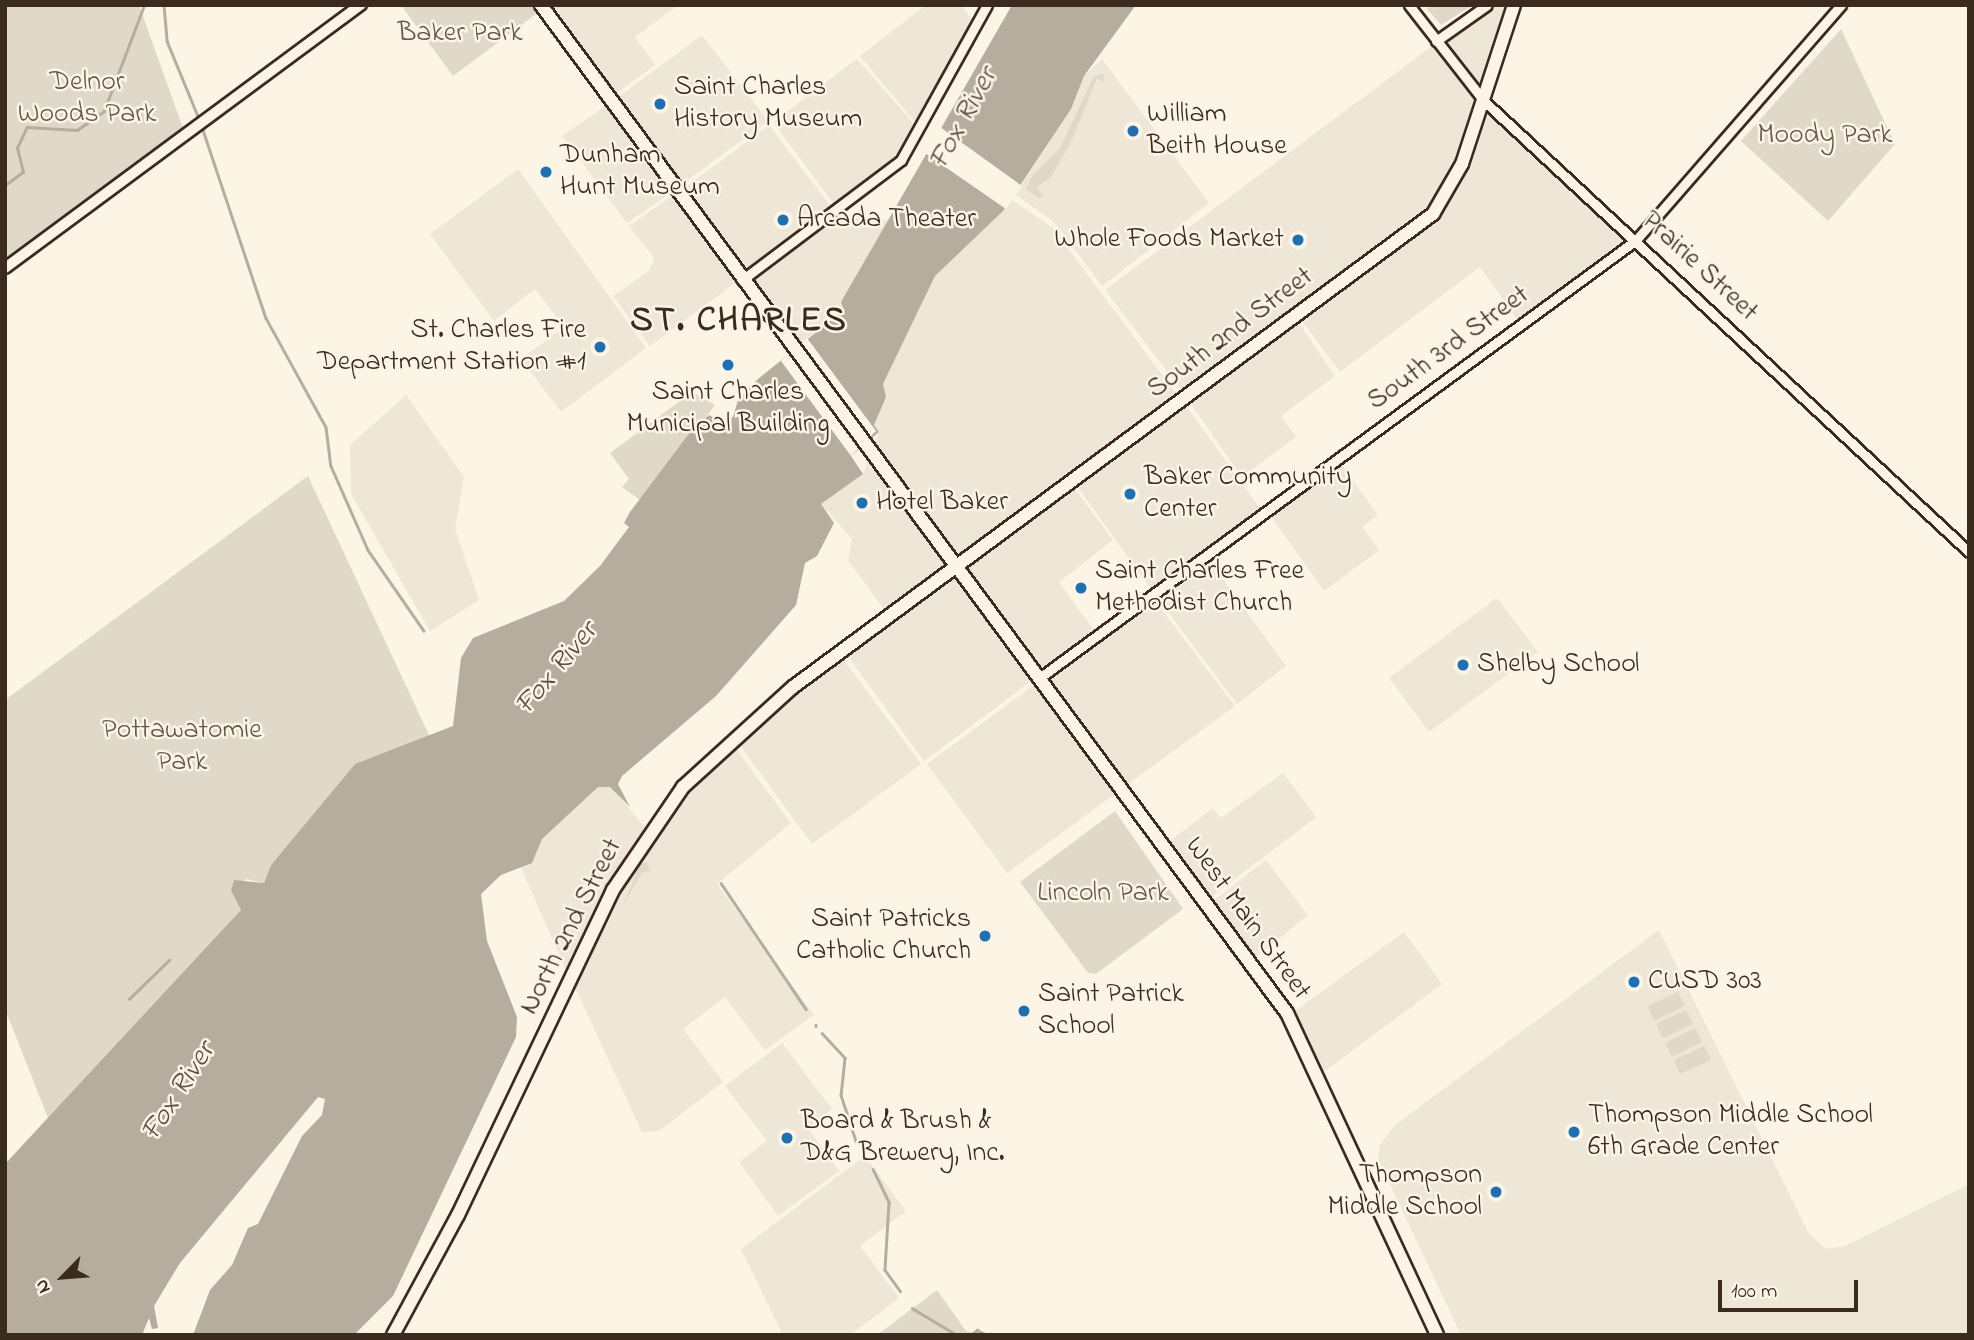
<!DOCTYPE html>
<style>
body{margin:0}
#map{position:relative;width:1974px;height:1340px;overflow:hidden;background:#fcf5e5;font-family:"Indie Flower",sans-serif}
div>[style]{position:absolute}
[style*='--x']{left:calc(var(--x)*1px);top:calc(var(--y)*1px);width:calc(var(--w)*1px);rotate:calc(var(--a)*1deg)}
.built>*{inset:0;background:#eee6d6}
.green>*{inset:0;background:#e0d8c8}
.water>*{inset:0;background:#b7ad9e}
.pier>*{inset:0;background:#fcf5e5}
.stream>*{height:2.5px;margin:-1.25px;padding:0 1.25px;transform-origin:1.25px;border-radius:1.25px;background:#b7ad9e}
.roads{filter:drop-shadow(2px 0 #3b2a1e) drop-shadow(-2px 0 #3b2a1e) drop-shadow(0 2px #3b2a1e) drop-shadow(0 -2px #3b2a1e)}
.tertiary>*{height:9px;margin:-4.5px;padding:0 4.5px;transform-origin:4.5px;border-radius:4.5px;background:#fcf5e5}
.secondary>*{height:10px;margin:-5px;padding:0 5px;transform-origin:5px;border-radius:5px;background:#fcf5e5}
.primary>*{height:12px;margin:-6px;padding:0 6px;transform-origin:6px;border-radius:6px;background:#fcf5e5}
.dots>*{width:19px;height:19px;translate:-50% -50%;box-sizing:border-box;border:4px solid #fcf5e5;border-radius:50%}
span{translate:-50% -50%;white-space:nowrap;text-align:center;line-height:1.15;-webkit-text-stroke:5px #fcf5e5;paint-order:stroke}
.park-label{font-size:28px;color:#645648}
.poi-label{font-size:28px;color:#3b2a1e}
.left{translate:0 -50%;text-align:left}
.right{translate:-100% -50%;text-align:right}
.street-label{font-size:28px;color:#3b2a1e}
.water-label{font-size:30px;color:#605144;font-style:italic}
.district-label{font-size:35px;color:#3b2a1e;font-weight:700;letter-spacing:2px}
.frame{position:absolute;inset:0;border:7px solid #3b2a1e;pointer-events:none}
.north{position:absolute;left:28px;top:1242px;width:70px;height:70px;-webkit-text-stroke:5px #fcf5e5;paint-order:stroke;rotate:245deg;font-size:19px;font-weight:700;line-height:28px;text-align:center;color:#3b2a1e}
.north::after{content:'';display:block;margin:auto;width:24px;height:32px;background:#3b2a1e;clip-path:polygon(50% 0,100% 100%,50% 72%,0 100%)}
.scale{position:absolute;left:1718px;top:1280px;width:140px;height:32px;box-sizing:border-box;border:4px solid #3b2a1e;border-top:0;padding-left:9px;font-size:21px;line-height:24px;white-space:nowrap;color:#3b2a1e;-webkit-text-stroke:5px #fcf5e5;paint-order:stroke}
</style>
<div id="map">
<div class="built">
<div style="clip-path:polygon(553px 5px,678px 5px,635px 37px,655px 65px,611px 97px,547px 9px)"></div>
<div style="clip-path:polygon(926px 5px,961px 5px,975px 23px,919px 127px,860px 56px)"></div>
<div style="clip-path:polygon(1490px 5px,1511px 5px,1483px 97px,1438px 42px)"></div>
<div style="clip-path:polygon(702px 35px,768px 121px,677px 188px,613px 101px)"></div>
<div style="clip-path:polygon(1435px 44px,1481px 101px,1430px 212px,1185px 395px,1105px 290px)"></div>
<div style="clip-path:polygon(857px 59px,920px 131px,899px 158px,836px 207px,773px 122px)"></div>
<div style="clip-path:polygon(1102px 59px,1209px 203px,1102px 286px,1055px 223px,1015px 194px,1071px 109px,1084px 76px)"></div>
<div style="clip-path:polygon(610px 103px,674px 191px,627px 223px,562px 136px)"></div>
<div style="clip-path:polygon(1485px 106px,1632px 240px,1520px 323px,1480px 267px,1340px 372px,1300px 318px,1434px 215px)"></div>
<div style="clip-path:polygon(769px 125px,835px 212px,891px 221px,842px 302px,844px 310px,795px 348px,679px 192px)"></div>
<div style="clip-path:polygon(518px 169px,646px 348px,561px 412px,521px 359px,564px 327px,535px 289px,494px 321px,430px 234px)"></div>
<div style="clip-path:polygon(676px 193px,739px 280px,650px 346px,613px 296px,650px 270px,654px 258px,629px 226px)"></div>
<div style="clip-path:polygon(1011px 199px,1053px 228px,1180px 399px,958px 565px,872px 451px,879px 432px,874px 425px,885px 397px,883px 384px,935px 276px)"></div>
<div style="clip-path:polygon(1296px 319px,1335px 376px,1281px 416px,1296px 437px,1242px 477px,1188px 400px)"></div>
<div style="clip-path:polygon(406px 395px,464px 477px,455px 529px,479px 600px,430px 631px,351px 494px,350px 445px)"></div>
<div style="clip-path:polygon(1184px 403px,1262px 511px,1153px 592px,1075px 483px)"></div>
<div style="clip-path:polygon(870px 457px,1034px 679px,924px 761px,844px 651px,888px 615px,848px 560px,852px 539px,821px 504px,863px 474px)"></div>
<div style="clip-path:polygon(1339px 461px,1378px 515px,1362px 527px,1379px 550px,1324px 591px,1268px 512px)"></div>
<div style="clip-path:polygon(1071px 484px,1113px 540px,1059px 582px,1095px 632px,1039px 676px,960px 568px)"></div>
<div style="clip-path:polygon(1207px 557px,1286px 666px,1237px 704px,1155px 595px)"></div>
<div style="clip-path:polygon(1152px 597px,1235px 706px,1124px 787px,1041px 680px)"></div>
<div style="clip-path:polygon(1497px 598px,1538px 652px,1429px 732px,1389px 678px)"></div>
<div style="clip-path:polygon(840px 655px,921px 764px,812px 844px,734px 737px)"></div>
<div style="clip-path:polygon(1037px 683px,1120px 790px,1007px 873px,927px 764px)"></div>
<div style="clip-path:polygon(730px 741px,791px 823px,717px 884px,814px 1015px,765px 1050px,725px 997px,683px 1029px,723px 1082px,659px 1131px,642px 1132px,573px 983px,602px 918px,662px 820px)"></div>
<div style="clip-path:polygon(600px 773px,647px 830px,605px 897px,569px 977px,518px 861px)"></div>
<div style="clip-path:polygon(1283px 773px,1316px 817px,1206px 901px,1165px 845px,1213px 808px,1221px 818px)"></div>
<div style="clip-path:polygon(1266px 860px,1308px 915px,1251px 961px,1209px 904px)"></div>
<div style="clip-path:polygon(1659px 930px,1809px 1234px,1826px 1249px,1845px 1246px,1969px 1184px,1969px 1335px,1461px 1335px,1378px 1159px,1380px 1145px,1395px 1125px)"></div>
<div style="clip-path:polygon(1404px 932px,1442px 984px,1321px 1074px,1291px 1014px)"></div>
<div style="clip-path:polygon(782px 1043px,832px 1109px,808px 1128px,839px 1171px,778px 1216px,739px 1162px,767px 1141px,725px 1086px)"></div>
<div style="clip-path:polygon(865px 1156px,906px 1211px,860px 1246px,899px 1298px,850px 1335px,783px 1335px,741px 1249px)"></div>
</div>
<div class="green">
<div style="clip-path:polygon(5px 5px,139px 5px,184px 131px,5px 263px)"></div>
<div style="clip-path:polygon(401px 5px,535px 5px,540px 11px,453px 76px)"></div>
<div style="clip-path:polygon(1432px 5px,1473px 5px,1441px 25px,1427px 9px)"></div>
<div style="clip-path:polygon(1841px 29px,1895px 144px,1828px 221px,1741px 141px)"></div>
<div style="clip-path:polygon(1103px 74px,1105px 83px,1097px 78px,1072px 140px,1051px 177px,1037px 187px,1043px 196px,1038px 198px,1026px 189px,1032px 176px,1060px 148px,1094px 76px)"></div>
<div style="clip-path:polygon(692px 392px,715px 405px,640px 500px,622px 487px,629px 479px,610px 453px)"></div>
<div style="clip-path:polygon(308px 476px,430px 737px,355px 764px,271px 865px,264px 883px,246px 879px,232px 894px,241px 910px,50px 1123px,5px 1009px,5px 700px)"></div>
<div style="clip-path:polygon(1115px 811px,1183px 909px,1096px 974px,1088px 973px,1020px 882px)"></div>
<div style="clip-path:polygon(647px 862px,650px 871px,642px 873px,623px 905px,640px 865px)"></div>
<div style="clip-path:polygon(1678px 992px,1685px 1006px,1654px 1021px,1648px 1006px)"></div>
<div style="clip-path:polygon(1686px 1010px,1693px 1024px,1663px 1038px,1656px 1024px)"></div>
<div style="clip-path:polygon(1695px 1028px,1702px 1042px,1672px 1057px,1665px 1043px)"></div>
<div style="clip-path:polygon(1704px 1046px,1711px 1060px,1680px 1074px,1674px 1060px)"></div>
<div style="clip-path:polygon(937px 1290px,966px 1331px,982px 1335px,877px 1335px)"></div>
</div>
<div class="water">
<div style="clip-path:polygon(1012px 5px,1136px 5px,1084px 76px,1071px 109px,1003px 211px,935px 276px,883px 384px,886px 397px,874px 425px,879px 432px,851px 456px,863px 474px,821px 504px,834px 523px,817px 556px,805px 563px,796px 605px,716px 696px,622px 776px,618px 784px,630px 807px,610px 787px,598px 787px,542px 839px,532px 863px,501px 875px,481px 894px,487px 941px,517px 1017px,516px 1037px,393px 1296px,354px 1335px,193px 1335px,210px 1290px,232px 1265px,248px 1228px,258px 1224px,302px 1136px,322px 1115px,325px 1099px,318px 1097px,180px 1263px,154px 1306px,158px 1328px,152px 1329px,149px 1318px,142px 1335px,5px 1335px,5px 1164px,241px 910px,231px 891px,234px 880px,264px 883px,271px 865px,355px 764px,453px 726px,461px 658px,473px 638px,564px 601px,600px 566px,629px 527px,624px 523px,630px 512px,694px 427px,709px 415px,720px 421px,733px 417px,738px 400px,758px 379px,844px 310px,841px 302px)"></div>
</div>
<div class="pier">
<div style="clip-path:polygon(940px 127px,1022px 186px,1006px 209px,925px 153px)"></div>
<div style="clip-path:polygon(807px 338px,876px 431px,851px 456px,781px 361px)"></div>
</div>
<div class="stream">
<div style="--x:164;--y:5;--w:36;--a:85"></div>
<div style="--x:167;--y:41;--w:87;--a:67.6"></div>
<div style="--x:202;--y:127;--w:201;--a:71.5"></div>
<div style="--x:266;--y:318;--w:124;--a:61.2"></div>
<div style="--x:326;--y:427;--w:39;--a:83"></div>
<div style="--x:331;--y:466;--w:92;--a:66.2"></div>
<div style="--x:368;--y:550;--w:98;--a:55.3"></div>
<div style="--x:5;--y:185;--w:22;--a:-36"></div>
<div style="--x:23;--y:172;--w:25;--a:-104"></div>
<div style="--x:17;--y:148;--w:23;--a:-65"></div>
<div style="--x:27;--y:127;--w:50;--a:3.4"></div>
<div style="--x:77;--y:130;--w:33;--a:-35"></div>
<div style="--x:104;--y:111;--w:113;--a:-69.3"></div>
<div style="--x:721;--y:883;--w:152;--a:56"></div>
<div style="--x:129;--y:999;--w:56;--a:-44.3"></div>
<div style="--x:816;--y:1025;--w:1;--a:90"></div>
<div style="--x:822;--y:1033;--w:34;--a:47"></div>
<div style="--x:845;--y:1058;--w:37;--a:96"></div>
<div style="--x:841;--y:1095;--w:48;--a:71.9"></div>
<div style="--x:873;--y:1169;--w:37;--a:64"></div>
<div style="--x:889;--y:1202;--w:68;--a:93.4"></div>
<div style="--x:885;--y:1270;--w:26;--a:54"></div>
<div style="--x:912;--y:1308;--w:52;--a:31"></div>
<div style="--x:971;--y:1335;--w:8;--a:-40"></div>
<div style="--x:977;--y:1330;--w:11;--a:27"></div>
</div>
<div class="roads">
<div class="tertiary">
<div style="--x:1409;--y:5;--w:122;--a:52"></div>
<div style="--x:1484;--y:101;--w:662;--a:42.92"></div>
<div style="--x:1436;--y:41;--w:62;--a:-35.2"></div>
<div style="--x:742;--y:280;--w:199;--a:-37"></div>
<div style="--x:901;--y:160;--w:177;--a:-61"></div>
<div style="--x:1038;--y:679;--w:742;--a:-36.28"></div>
<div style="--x:1636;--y:240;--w:312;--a:-48.9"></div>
</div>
<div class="secondary">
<div style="--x:5;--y:268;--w:443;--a:-36.5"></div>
</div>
<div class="primary">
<div style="--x:541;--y:5;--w:1254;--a:53.5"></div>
<div style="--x:1287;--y:1013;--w:355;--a:65"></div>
<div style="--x:393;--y:1335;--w:136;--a:-61.6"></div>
<div style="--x:458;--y:1215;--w:360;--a:-64.5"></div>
<div style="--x:613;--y:890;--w:125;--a:-55.8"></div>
<div style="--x:683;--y:787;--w:149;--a:-42.3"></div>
<div style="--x:793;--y:687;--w:796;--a:-36.47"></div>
<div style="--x:1433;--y:214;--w:58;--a:-59.9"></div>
<div style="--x:1462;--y:164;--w:167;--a:-71.9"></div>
</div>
</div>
<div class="dots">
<div style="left:660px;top:104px;background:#1f6fb2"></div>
<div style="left:1133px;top:131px;background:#1f6fb2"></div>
<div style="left:546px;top:172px;background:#1f6fb2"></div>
<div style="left:783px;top:220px;background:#1f6fb2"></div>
<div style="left:1298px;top:240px;background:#1f6fb2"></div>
<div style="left:600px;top:347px;background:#1f6fb2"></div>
<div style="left:728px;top:365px;background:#1f6fb2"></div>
<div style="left:1130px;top:494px;background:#1f6fb2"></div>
<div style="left:862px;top:503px;background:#1f6fb2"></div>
<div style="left:1081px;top:588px;background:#1f6fb2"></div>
<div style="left:1463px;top:665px;background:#1f6fb2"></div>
<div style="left:985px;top:936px;background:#1f6fb2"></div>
<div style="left:1634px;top:982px;background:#1f6fb2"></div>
<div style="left:1024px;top:1011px;background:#1f6fb2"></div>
<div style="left:1574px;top:1132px;background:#1f6fb2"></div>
<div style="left:787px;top:1138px;background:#1f6fb2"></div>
<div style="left:1496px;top:1192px;background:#1f6fb2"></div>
</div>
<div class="park-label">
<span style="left:460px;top:34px">Baker Park</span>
<span style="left:87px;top:99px">Delnor<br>Woods Park</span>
<span style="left:1825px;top:136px">Moody Park</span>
<span style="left:182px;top:747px">Pottawatomie<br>Park</span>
<span style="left:1103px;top:894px">Lincoln Park</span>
</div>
<div class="poi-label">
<span class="left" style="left:674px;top:104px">Saint Charles<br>History Museum</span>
<span class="left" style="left:1147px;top:131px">William<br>Beith House</span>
<span class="left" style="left:560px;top:172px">Dunham<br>Hunt Museum</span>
<span class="left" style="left:797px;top:220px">Arcada Theater</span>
<span class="right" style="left:1284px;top:240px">Whole Foods Market</span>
<span class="right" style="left:586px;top:347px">St. Charles Fire<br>Department Station #1</span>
<span style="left:728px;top:409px">Saint Charles<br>Municipal Building</span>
<span class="left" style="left:1144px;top:494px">Baker Community<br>Center</span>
<span class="left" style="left:876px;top:503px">Hotel Baker</span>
<span class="left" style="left:1095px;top:588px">Saint Charles Free<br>Methodist Church</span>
<span class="left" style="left:1477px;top:665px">Shelby School</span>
<span class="right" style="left:971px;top:936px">Saint Patricks<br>Catholic Church</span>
<span class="left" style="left:1648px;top:982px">CUSD 303</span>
<span class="left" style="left:1038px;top:1011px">Saint Patrick<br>School</span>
<span class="left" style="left:1588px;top:1132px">Thompson Middle School<br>6th Grade Center</span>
<span class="left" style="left:801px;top:1138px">Board &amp; Brush &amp;<br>D&amp;G Brewery, Inc.</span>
<span class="right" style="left:1482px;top:1192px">Thompson<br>Middle School</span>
</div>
<div class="street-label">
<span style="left:1699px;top:267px;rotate:43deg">Prairie Street</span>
<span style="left:1231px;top:334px;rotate:-37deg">South 2nd Street</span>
<span style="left:1449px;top:349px;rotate:-36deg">South 3rd Street</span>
<span style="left:1247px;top:919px;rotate:54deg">West Main Street</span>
<span style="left:572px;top:927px;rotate:-63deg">North 2nd Street</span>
</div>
<div class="water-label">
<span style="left:964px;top:119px;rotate:-61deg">Fox River</span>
<span style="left:557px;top:669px;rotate:-50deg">Fox River</span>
<span style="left:179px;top:1092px;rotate:-57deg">Fox River</span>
</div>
<div class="district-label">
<span style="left:739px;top:322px">ST. CHARLES</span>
</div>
<div class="frame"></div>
<div class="north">N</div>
<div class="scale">100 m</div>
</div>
